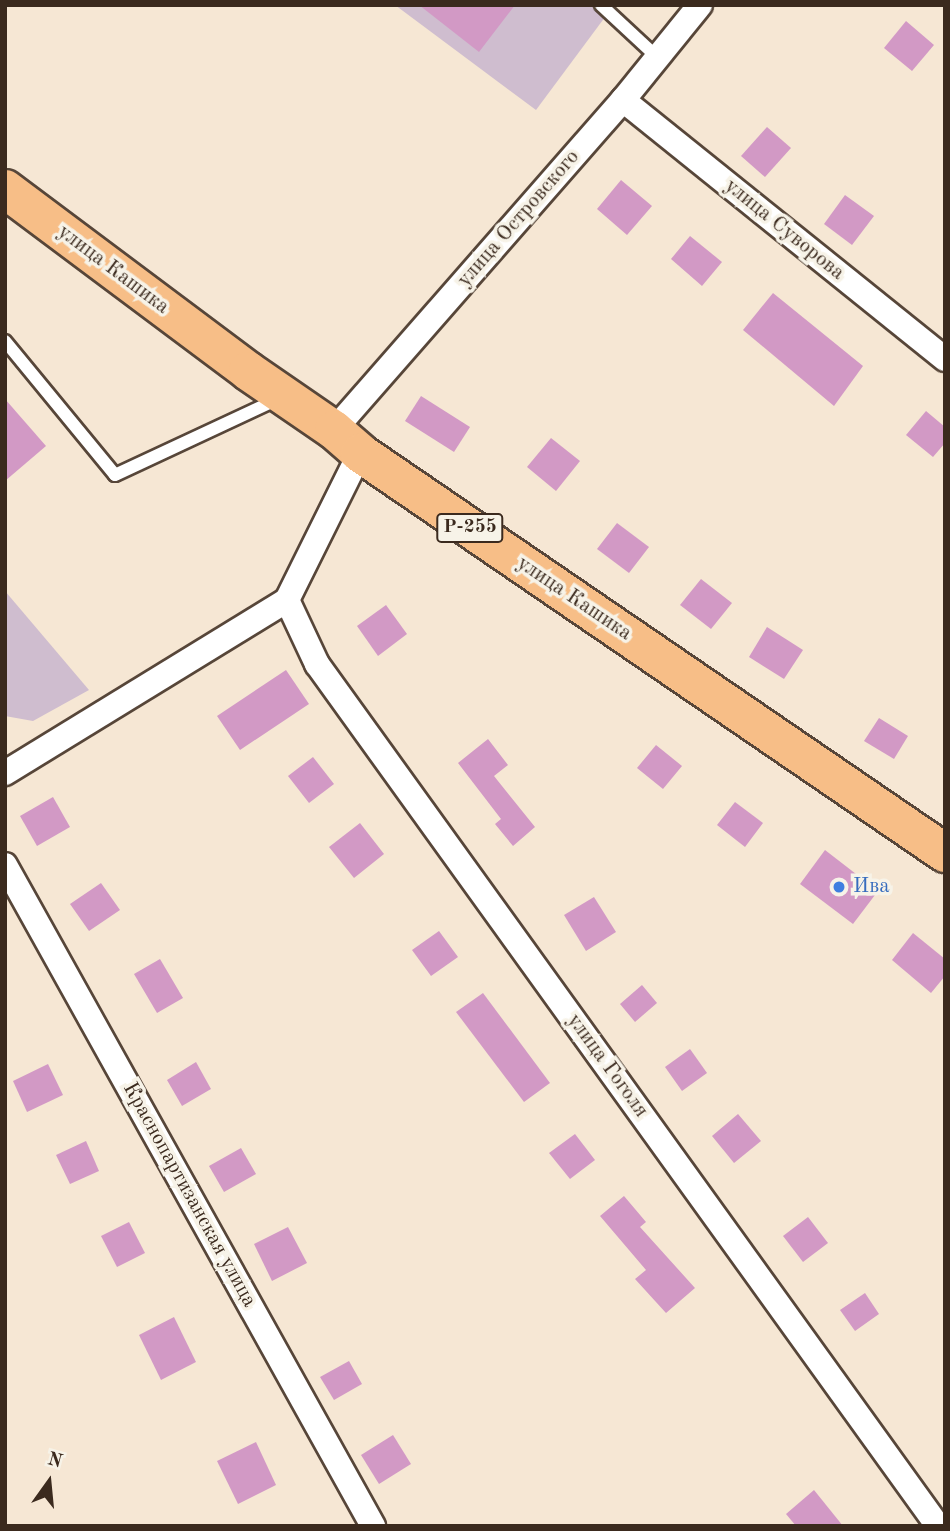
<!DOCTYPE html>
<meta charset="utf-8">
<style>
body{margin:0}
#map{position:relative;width:950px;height:1531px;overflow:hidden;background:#f6e7d4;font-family:"Old Standard TT",serif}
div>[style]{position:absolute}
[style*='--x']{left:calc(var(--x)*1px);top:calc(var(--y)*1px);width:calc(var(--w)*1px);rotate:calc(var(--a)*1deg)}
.industrial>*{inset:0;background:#cfbdcf}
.building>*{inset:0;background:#d299c5}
.roads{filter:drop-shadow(2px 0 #574639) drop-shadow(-2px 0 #574639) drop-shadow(0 2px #574639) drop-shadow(0 -2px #574639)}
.lane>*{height:12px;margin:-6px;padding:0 6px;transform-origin:6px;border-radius:6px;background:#fff}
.street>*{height:24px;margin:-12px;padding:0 12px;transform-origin:12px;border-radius:12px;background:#fff}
.highway>*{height:38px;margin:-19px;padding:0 19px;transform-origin:19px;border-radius:19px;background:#f7be87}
.dots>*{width:19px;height:19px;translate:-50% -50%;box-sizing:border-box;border:4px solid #f7f3e8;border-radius:50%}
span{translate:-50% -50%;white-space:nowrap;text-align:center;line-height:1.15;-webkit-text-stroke:7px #f7f3e8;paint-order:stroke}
.shield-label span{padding:2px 5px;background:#f7f3e8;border:2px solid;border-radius:5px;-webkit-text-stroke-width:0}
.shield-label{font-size:19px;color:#3b2a1e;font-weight:700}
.street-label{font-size:21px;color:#3b2a1e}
.shop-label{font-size:21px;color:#366cbe}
.left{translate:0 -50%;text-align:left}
.frame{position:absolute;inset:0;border:7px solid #3b2a1e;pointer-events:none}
.north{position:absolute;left:14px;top:1447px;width:70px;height:70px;-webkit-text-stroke:5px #f7f3e8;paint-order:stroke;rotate:15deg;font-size:19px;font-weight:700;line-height:28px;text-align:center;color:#3b2a1e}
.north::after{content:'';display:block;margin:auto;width:24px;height:32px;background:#3b2a1e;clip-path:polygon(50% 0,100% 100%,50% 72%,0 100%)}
</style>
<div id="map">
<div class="industrial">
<div style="clip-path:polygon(395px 5px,614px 5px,536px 110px)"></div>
<div style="clip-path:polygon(5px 591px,89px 690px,33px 721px,5px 716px)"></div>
</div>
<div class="building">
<div style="clip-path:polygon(419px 5px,515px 5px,479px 52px)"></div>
<div style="clip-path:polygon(906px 21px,934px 45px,912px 71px,884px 48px)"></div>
<div style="clip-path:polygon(767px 127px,791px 148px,765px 177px,741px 156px)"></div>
<div style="clip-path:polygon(621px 180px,652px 206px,627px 235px,597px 209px)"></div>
<div style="clip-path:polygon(845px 195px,874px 216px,852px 245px,824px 224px)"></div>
<div style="clip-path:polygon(690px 236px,722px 262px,702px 286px,671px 259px)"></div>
<div style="clip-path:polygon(773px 293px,863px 366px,834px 406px,743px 330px)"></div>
<div style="clip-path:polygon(421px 396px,470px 427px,454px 452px,405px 421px)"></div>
<div style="clip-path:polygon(5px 399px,46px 446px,5px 481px)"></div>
<div style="clip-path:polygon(926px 411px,945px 427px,945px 443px,933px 457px,906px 435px)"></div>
<div style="clip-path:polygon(551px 438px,580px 461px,556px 491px,527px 467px)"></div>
<div style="clip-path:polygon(617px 523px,649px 547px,629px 573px,597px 549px)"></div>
<div style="clip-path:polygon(701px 579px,732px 603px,711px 629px,680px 605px)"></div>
<div style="clip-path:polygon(386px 605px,407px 634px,378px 656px,357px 626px)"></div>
<div style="clip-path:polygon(767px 627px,803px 650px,784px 679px,749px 657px)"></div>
<div style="clip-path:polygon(286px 670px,309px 704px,240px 750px,217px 716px)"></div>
<div style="clip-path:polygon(879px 718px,908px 736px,894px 759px,864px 741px)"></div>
<div style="clip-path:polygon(488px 739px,508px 765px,494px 776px,535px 827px,513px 846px,495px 824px,501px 819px,458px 763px)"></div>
<div style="clip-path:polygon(656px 745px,682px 766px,663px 789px,637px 768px)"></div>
<div style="clip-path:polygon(313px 757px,334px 784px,309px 803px,288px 776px)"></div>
<div style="clip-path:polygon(53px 797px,70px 827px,37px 846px,20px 816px)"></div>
<div style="clip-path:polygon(735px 802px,763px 823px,745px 847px,717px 825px)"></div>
<div style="clip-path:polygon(360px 823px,384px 854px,354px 878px,329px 847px)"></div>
<div style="clip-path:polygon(825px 850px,878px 891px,853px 924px,800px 884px)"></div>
<div style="clip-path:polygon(101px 883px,120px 910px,89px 931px,70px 904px)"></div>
<div style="clip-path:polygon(594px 897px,616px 932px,586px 951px,564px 915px)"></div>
<div style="clip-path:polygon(439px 931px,458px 957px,431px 976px,412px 950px)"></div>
<div style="clip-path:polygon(913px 933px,945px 959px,945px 976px,931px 993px,892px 960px)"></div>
<div style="clip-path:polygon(160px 959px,183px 998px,157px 1013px,134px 974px)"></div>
<div style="clip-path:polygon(642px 985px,657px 1003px,635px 1022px,620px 1004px)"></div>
<div style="clip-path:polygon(483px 993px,550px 1083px,524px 1102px,456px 1012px)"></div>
<div style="clip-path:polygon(690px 1049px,707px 1073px,682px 1091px,665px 1067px)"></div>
<div style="clip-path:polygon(196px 1062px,211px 1089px,182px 1106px,167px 1080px)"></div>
<div style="clip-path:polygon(48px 1064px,63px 1095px,27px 1112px,13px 1081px)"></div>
<div style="clip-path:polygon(738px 1114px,761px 1141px,734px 1163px,712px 1136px)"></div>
<div style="clip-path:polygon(575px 1134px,595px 1160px,570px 1179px,549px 1153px)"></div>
<div style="clip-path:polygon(86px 1141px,99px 1171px,70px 1184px,56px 1155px)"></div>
<div style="clip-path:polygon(241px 1148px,256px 1174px,224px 1192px,209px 1166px)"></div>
<div style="clip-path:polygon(624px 1196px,646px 1222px,640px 1227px,695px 1288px,666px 1313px,635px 1279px,646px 1270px,600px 1216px)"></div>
<div style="clip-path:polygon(808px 1217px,828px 1243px,803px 1262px,783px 1236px)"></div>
<div style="clip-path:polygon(129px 1222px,145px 1253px,117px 1267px,101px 1236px)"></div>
<div style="clip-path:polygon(288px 1227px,307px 1263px,272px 1281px,254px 1244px)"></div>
<div style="clip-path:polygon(865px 1293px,879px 1314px,855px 1331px,840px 1310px)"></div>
<div style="clip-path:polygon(174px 1317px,196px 1362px,161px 1380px,139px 1335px)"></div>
<div style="clip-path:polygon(349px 1361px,362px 1384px,334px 1400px,320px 1377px)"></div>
<div style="clip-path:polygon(393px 1435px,411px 1464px,379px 1484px,361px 1455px)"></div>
<div style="clip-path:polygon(256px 1442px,276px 1485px,238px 1504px,217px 1461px)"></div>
<div style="clip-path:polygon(814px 1490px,843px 1526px,796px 1526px,786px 1514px)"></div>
</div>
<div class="roads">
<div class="lane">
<div style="--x:601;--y:5;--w:78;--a:42.9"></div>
<div style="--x:5;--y:341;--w:173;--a:50.6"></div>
<div style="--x:115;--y:475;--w:180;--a:-25"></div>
</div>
<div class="street">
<div style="--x:623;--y:100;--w:413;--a:38.8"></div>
<div style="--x:334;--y:430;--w:439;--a:-48.8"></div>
<div style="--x:623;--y:100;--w:122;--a:-51"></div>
<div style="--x:287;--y:600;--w:71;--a:64.9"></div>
<div style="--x:317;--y:664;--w:1062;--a:54.23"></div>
<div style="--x:5;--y:773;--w:331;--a:-31.5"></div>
<div style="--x:287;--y:600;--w:164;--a:-63.6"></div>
<div style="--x:5;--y:865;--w:757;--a:60.89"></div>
</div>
<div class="highway">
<div style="--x:5;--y:189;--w:304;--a:36.8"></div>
<div style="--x:248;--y:371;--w:104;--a:34.5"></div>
<div style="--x:334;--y:430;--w:35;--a:41"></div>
<div style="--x:360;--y:453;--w:709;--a:34.36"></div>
</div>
</div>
<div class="dots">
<div style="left:839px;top:887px;background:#3f7fe0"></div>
</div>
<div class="shield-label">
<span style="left:470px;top:528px">Р-255</span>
</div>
<div class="street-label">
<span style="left:519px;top:219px;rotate:-49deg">улица Островского</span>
<span style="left:784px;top:230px;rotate:39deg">улица Суворова</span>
<span style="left:113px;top:270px;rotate:37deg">улица Кашика</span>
<span style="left:574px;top:599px;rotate:34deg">улица Кашика</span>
<span style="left:607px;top:1066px;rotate:54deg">улица Гоголя</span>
<span style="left:189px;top:1195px;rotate:61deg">Краснопартизанская улица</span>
</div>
<div class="shop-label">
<span class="left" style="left:853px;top:887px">Ива</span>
</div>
<div class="frame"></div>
<div class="north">N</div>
</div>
